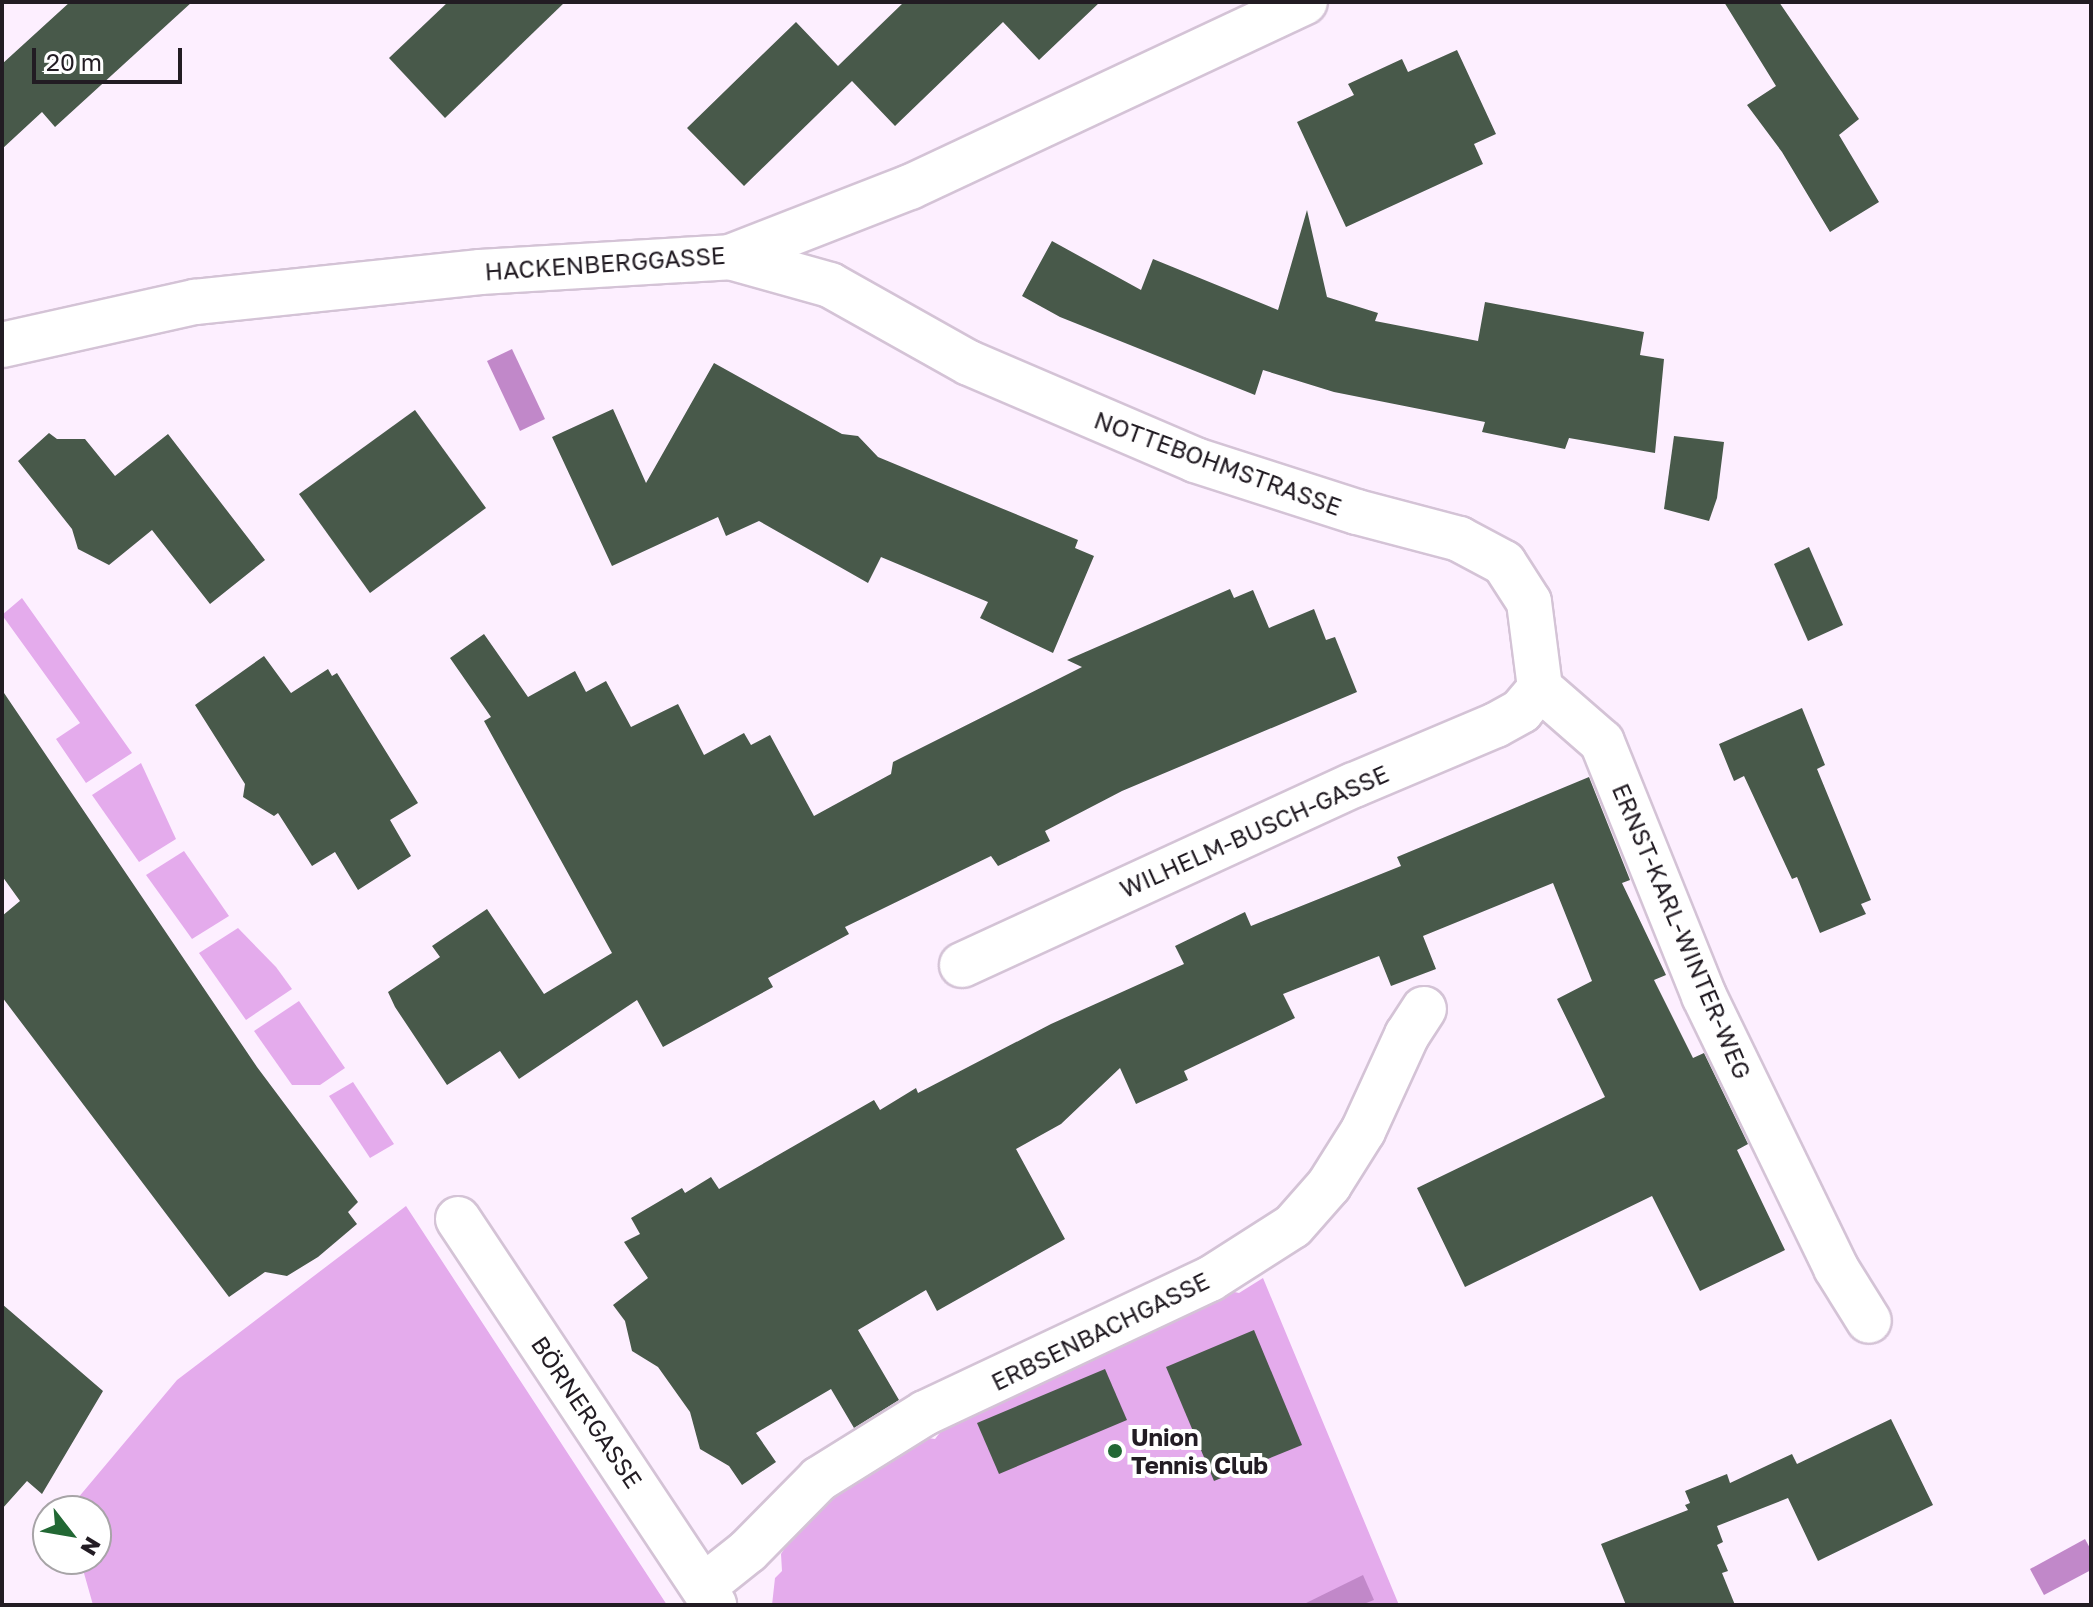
<!DOCTYPE html>
<meta charset="utf-8">
<style>
body{margin:0}
#map{position:relative;width:2093px;height:1607px;overflow:hidden;background:#fdefff;font-family:"Golos Text",sans-serif}
div>[style]{position:absolute}
[style*='--x']{left:calc(var(--x)*1px);top:calc(var(--y)*1px);width:calc(var(--w)*1px);rotate:calc(var(--a)*1deg)}
.green>*{inset:0;background:#e4abec}
.water>*{inset:0;background:#c188c9}
.building>*{inset:0;background:#48594a}
.roads{filter:drop-shadow(2px 0 #d4c3d6) drop-shadow(-2px 0 #d4c3d6) drop-shadow(0 2px #d4c3d6) drop-shadow(0 -2px #d4c3d6)}
.minor>*{height:44px;margin:-22px;padding:0 22px;transform-origin:22px;border-radius:22px;background:#fff}
.dots>*{width:22px;height:22px;translate:-50% -50%;box-sizing:border-box;border:4px solid #fff;border-radius:50%}
span{translate:-50% -50%;white-space:nowrap;text-align:center;line-height:1.15;-webkit-text-stroke:8px #fff;paint-order:stroke}
.street-label{font-size:24px;color:#221c23}
.poi-label{font-size:24px;color:#221c23;font-weight:700}
.left{translate:0 -50%;text-align:left}
.frame{position:absolute;inset:0;border:4px solid #221c23;pointer-events:none}
.north{position:absolute;left:32px;top:1495px;width:80px;height:80px;box-sizing:border-box;background:#fff;border:2px solid #a7a4a7;border-radius:50%;rotate:121deg;font-size:22px;font-weight:700;line-height:32px;text-align:center;color:#221c23}
.north::after{content:'';display:block;margin:auto;width:28px;height:36px;background:#226834;clip-path:polygon(50% 0,100% 100%,50% 72%,0 100%)}
.scale{position:absolute;left:32px;top:48px;width:150px;height:36px;box-sizing:border-box;border:4px solid #221c23;border-top:0;padding-left:10px;font-size:24px;line-height:28px;white-space:nowrap;color:#221c23;-webkit-text-stroke:6px #fff;paint-order:stroke}
</style>
<div id="map">
<div class="green">
<div style="clip-path:polygon(22px 598px,132px 753px,86px 783px,56px 739px,80px 723px,2px 615px)"></div>
<div style="clip-path:polygon(141px 763px,176px 839px,139px 862px,92px 795px)"></div>
<div style="clip-path:polygon(184px 851px,229px 916px,192px 939px,146px 875px)"></div>
<div style="clip-path:polygon(238px 928px,276px 967px,292px 989px,246px 1020px,199px 953px)"></div>
<div style="clip-path:polygon(299px 1001px,345px 1068px,320px 1085px,292px 1085px,254px 1031px)"></div>
<div style="clip-path:polygon(353px 1082px,394px 1144px,370px 1158px,329px 1096px)"></div>
<div style="clip-path:polygon(406px 1206px,667px 1605px,93px 1605px,80px 1559px,96px 1559px,96px 1511px,67px 1511px,177px 1380px)"></div>
<div style="clip-path:polygon(1263px 1278px,1399px 1605px,772px 1605px,775px 1578px,782px 1571px,781px 1554px,813px 1504px,920px 1437px,935px 1439px,949px 1421px,1221px 1289px,1239px 1293px)"></div>
</div>
<div class="water">
<div style="clip-path:polygon(512px 349px,545px 419px,520px 431px,487px 361px)"></div>
<div style="clip-path:polygon(2085px 1539px,2091px 1550px,2091px 1570px,2044px 1595px,2030px 1569px)"></div>
<div style="clip-path:polygon(1363px 1575px,1374px 1600px,1361px 1605px,1302px 1605px)"></div>
</div>
<div class="building">
<div style="clip-path:polygon(70px 2px,192px 2px,55px 127px,42px 112px,2px 149px,2px 64px)"></div>
<div style="clip-path:polygon(448px 2px,565px 2px,445px 118px,389px 58px)"></div>
<div style="clip-path:polygon(904px 2px,1100px 2px,1039px 60px,1003px 22px,895px 126px,852px 81px,744px 186px,687px 128px,796px 22px,838px 66px)"></div>
<div style="clip-path:polygon(1724px 2px,1779px 2px,1859px 119px,1839px 135px,1879px 202px,1830px 232px,1782px 152px,1747px 105px,1776px 86px)"></div>
<div style="clip-path:polygon(1457px 50px,1496px 134px,1474px 144px,1483px 164px,1346px 227px,1297px 122px,1354px 95px,1348px 84px,1402px 59px,1408px 72px)"></div>
<div style="clip-path:polygon(1307px 210px,1327px 297px,1378px 313px,1375px 321px,1478px 341px,1485px 302px,1644px 332px,1640px 355px,1664px 359px,1655px 453px,1569px 438px,1565px 449px,1482px 432px,1485px 422px,1334px 392px,1263px 370px,1255px 395px,1060px 317px,1022px 296px,1052px 241px,1141px 290px,1153px 259px,1278px 310px)"></div>
<div style="clip-path:polygon(714px 363px,842px 434px,858px 436px,878px 457px,1078px 540px,1075px 548px,1094px 556px,1053px 653px,980px 618px,988px 602px,881px 557px,868px 583px,759px 521px,726px 536px,718px 517px,612px 566px,552px 437px,613px 409px,646px 483px)"></div>
<div style="clip-path:polygon(415px 410px,486px 508px,370px 593px,299px 494px)"></div>
<div style="clip-path:polygon(49px 433px,57px 439px,85px 439px,115px 476px,168px 434px,265px 560px,210px 604px,152px 530px,109px 565px,78px 549px,72px 529px,18px 461px)"></div>
<div style="clip-path:polygon(1674px 436px,1724px 442px,1717px 498px,1709px 521px,1664px 509px)"></div>
<div style="clip-path:polygon(1809px 547px,1843px 625px,1808px 641px,1774px 564px)"></div>
<div style="clip-path:polygon(1230px 589px,1234px 598px,1253px 590px,1269px 628px,1314px 609px,1326px 640px,1335px 637px,1357px 692px,1122px 791px,1045px 831px,1050px 841px,998px 866px,991px 856px,845px 927px,849px 934px,768px 978px,773px 987px,663px 1047px,637px 1000px,519px 1079px,500px 1051px,447px 1085px,395px 1007px,388px 992px,440px 957px,432px 946px,487px 909px,544px 994px,612px 953px,484px 721px,491px 717px,450px 658px,484px 634px,528px 697px,575px 671px,586px 692px,606px 681px,631px 727px,678px 704px,704px 755px,744px 733px,751px 745px,770px 735px,814px 816px,891px 774px,893px 762px,1082px 667px,1067px 660px)"></div>
<div style="clip-path:polygon(264px 656px,291px 693px,328px 669px,332px 676px,337px 673px,418px 803px,390px 820px,411px 856px,358px 890px,335px 852px,312px 866px,278px 813px,274px 816px,243px 797px,245px 784px,195px 705px)"></div>
<div style="clip-path:polygon(2px 690px,257px 1067px,358px 1202px,348px 1212px,357px 1224px,318px 1257px,287px 1276px,265px 1272px,229px 1297px,2px 997px,2px 916px,20px 901px,2px 876px)"></div>
<div style="clip-path:polygon(1802px 708px,1825px 765px,1817px 769px,1871px 900px,1861px 904px,1866px 914px,1820px 933px,1797px 877px,1792px 879px,1744px 776px,1734px 781px,1719px 744px)"></div>
<div style="clip-path:polygon(1589px 777px,1630px 880px,1622px 883px,1666px 975px,1654px 980px,1693px 1058px,1704px 1053px,1748px 1144px,1737px 1150px,1785px 1250px,1700px 1291px,1652px 1196px,1465px 1287px,1417px 1188px,1605px 1097px,1557px 999px,1592px 981px,1553px 883px,1423px 936px,1436px 969px,1391px 986px,1379px 956px,1283px 994px,1295px 1018px,1184px 1071px,1188px 1080px,1136px 1104px,1120px 1068px,1061px 1124px,1016px 1149px,1065px 1239px,937px 1311px,926px 1290px,858px 1330px,899px 1400px,854px 1428px,831px 1389px,756px 1433px,776px 1462px,742px 1485px,729px 1466px,700px 1449px,690px 1412px,658px 1367px,632px 1351px,625px 1321px,613px 1305px,648px 1278px,624px 1242px,640px 1234px,631px 1218px,682px 1188px,685px 1193px,711px 1177px,719px 1189px,874px 1100px,880px 1110px,916px 1088px,918px 1093px,1051px 1024px,1184px 964px,1175px 946px,1245px 912px,1251px 926px,1401px 866px,1397px 857px)"></div>
<div style="clip-path:polygon(2px 1304px,103px 1391px,42px 1494px,27px 1481px,2px 1509px)"></div>
<div style="clip-path:polygon(1254px 1330px,1302px 1445px,1214px 1481px,1166px 1367px)"></div>
<div style="clip-path:polygon(1105px 1369px,1127px 1420px,999px 1474px,977px 1423px)"></div>
<div style="clip-path:polygon(1891px 1419px,1933px 1505px,1818px 1561px,1788px 1498px,1717px 1526px,1723px 1542px,1717px 1545px,1728px 1571px,1722px 1573px,1735px 1605px,1626px 1605px,1601px 1544px,1688px 1510px,1685px 1505px,1690px 1503px,1685px 1491px,1727px 1474px,1730px 1483px,1792px 1454px,1797px 1464px)"></div>
</div>
<div class="roads">
<div class="minor">
<div style="--x:730;--y:257;--w:104;--a:15.6"></div>
<div style="--x:830;--y:285;--w:159;--a:29.3"></div>
<div style="--x:969;--y:363;--w:246;--a:23.2"></div>
<div style="--x:1195;--y:460;--w:170;--a:17.8"></div>
<div style="--x:1357;--y:512;--w:106;--a:14.8"></div>
<div style="--x:1459;--y:539;--w:51;--a:28.1"></div>
<div style="--x:1504;--y:563;--w:46;--a:57.3"></div>
<div style="--x:1529;--y:602;--w:87;--a:82.7"></div>
<div style="--x:2;--y:345;--w:198;--a:-12.6"></div>
<div style="--x:195;--y:302;--w:287;--a:-6"></div>
<div style="--x:480;--y:272;--w:250;--a:-3.4"></div>
<div style="--x:730;--y:257;--w:193;--a:-21.3"></div>
<div style="--x:910;--y:187;--w:436;--a:-25.1"></div>
<div style="--x:1540;--y:688;--w:82;--a:41.1"></div>
<div style="--x:1602;--y:742;--w:274;--a:68.1"></div>
<div style="--x:1704;--y:996;--w:302;--a:64.1"></div>
<div style="--x:1836;--y:1268;--w:62;--a:58.1"></div>
<div style="--x:962;--y:965;--w:431;--a:-24.7"></div>
<div style="--x:1354;--y:785;--w:154;--a:-22.9"></div>
<div style="--x:1496;--y:725;--w:29;--a:-29"></div>
<div style="--x:1521;--y:711;--w:30;--a:-50"></div>
<div style="--x:458;--y:1219;--w:463;--a:56.4"></div>
<div style="--x:704;--y:1586;--w:56;--a:-38.5"></div>
<div style="--x:748;--y:1551;--w:101;--a:-45.4"></div>
<div style="--x:819;--y:1479;--w:125;--a:-31.9"></div>
<div style="--x:925;--y:1413;--w:315;--a:-25.2"></div>
<div style="--x:1210;--y:1279;--w:98;--a:-32.6"></div>
<div style="--x:1293;--y:1226;--w:55;--a:-48.7"></div>
<div style="--x:1329;--y:1185;--w:64;--a:-57.8"></div>
<div style="--x:1363;--y:1131;--w:106;--a:-65.4"></div>
<div style="--x:1407;--y:1035;--w:31;--a:-57"></div>
</div>
</div>
<div class="dots">
<div style="left:1115px;top:1451px;background:#226834"></div>
</div>
<div class="street-label">
<span style="left:605px;top:263px;rotate:-4deg">HACKENBERGGASSE</span>
<span style="left:1218px;top:463px;rotate:20deg">NOTTEBOHMSTRASSE</span>
<span style="left:1254px;top:831px;rotate:-24deg">WILHELM-BUSCH-GASSE</span>
<span style="left:1682px;top:931px;rotate:67deg">ERNST-KARL-WINTER-WEG</span>
<span style="left:1100px;top:1331px;rotate:-26deg">ERBSENBACHGASSE</span>
<span style="left:587px;top:1412px;rotate:56deg">BÖRNERGASSE</span>
</div>
<div class="poi-label">
<span class="left" style="left:1131px;top:1451px">Union<br>Tennis Club</span>
</div>
<div class="frame"></div>
<div class="north">N</div>
<div class="scale">20 m</div>
</div>
